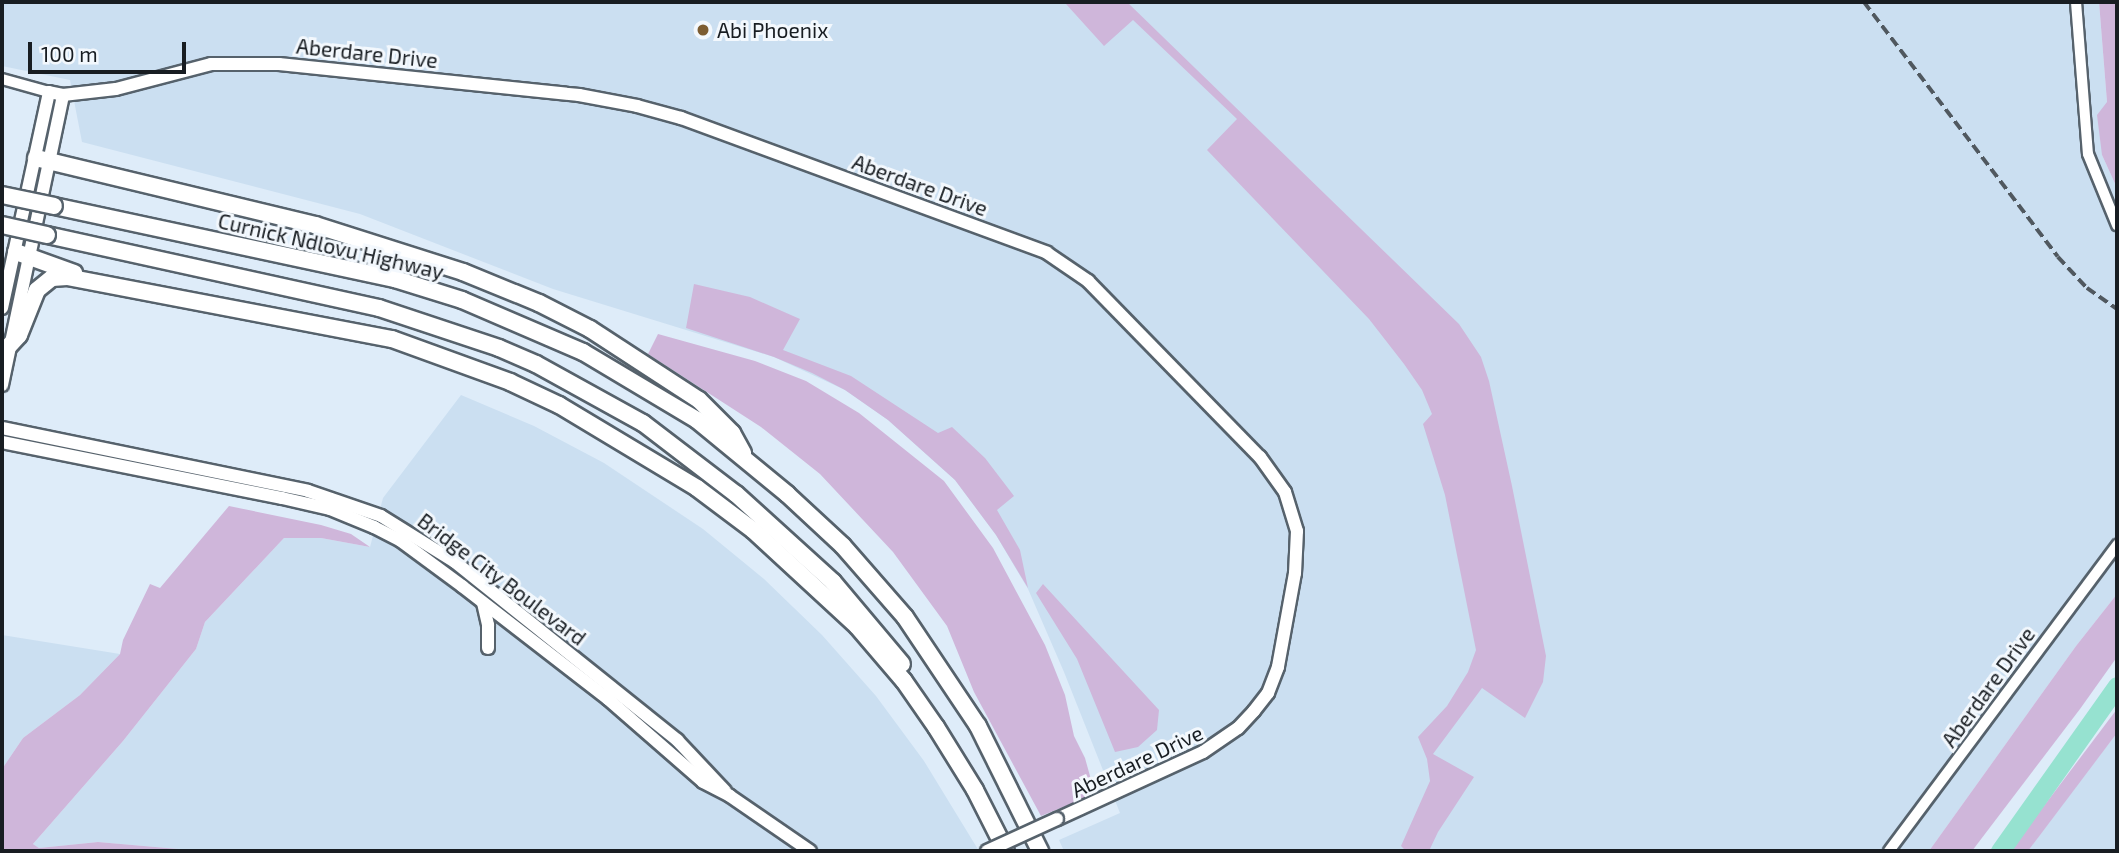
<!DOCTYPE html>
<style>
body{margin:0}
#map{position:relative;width:2119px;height:853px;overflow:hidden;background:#deecf9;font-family:"Exo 2",sans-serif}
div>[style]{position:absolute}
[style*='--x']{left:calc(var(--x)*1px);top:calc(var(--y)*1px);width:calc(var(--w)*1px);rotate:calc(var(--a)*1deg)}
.built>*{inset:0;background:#cbdff1}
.green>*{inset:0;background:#cfb6da}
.river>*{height:19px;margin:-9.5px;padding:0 9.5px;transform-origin:9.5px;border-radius:9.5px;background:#96e2d0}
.roads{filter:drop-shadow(2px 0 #56626c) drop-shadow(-2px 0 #56626c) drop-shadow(0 2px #56626c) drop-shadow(0 -2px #56626c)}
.minor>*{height:10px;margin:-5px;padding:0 5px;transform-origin:5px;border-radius:5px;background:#fff}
.tertiary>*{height:12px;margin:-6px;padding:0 6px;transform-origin:6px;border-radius:6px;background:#fff}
.primary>*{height:16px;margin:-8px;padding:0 8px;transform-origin:8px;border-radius:8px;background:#fff}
.rail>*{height:3.5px;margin-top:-1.75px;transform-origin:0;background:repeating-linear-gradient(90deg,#50585f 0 10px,transparent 0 15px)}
.bridges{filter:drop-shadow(2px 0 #56626c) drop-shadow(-2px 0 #56626c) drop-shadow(0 2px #56626c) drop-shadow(0 -2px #56626c)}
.tertiary-bridge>*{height:12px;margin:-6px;padding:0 6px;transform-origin:6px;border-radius:6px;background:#fff}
.primary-bridge>*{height:16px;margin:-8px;padding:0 8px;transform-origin:8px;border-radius:8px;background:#fff}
.dots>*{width:19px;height:19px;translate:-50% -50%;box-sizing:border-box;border:4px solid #f3f8fd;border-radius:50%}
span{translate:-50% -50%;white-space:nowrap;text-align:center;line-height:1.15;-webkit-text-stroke:6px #f3f8fd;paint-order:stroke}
.poi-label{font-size:21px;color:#181d22}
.left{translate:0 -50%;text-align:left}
.street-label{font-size:21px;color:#181d22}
.frame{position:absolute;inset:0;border:4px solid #181d22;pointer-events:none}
.scale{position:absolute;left:28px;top:42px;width:158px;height:32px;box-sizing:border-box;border:4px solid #181d22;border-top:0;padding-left:9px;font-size:21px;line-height:24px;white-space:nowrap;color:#181d22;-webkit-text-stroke:5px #f3f8fd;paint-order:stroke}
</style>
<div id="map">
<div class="built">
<div style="clip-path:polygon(2px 2px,2099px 2px,2107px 102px,2102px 155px,2117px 188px,2117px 594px,2076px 646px,1929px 851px,1064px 851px,1059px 840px,1120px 813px,1064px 672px,1028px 589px,996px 535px,955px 480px,888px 420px,845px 390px,774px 357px,553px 289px,360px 214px,82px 142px,70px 80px,2px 66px)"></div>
<div style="clip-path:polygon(461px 395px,534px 426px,604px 463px,703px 529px,764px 579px,822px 635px,876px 696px,924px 761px,979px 851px,201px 851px,98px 842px,39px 848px,33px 844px,123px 741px,196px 649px,205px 622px,284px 538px,321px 538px,370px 547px,383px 498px)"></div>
<div style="clip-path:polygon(2px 635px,120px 654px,80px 695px,23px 738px,2px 769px)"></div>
<div style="clip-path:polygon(2117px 733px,2117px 851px,2028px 851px,2073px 790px)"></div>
</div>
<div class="green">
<div style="clip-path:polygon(1068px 2px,1127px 2px,1459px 324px,1481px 357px,1489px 381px,1512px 486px,1546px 656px,1543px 682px,1525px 718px,1482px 688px,1433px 754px,1474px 777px,1438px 832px,1429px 851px,1406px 851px,1401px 846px,1430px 781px,1427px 759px,1418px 737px,1447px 706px,1468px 672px,1476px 650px,1445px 495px,1423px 424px,1432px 414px,1422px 390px,1404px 364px,1369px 319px,1207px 150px,1237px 119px,1133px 20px,1104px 46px,1066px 4px)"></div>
<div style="clip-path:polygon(2099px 2px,2117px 2px,2117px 188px,2102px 155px,2097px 115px,2107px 102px)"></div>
<div style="clip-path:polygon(694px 284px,750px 297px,800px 319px,783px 350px,851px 376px,938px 433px,952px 427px,985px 458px,1014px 496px,997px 510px,1020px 550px,1028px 588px,996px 535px,955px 480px,888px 420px,845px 390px,812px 373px,774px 357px,686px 328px)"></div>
<div style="clip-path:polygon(658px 334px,755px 361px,806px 381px,859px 413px,944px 481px,993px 548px,1045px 645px,1065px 695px,1074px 736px,1085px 758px,1095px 794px,1041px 816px,974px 692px,947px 626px,893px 552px,820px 474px,761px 427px,648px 354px)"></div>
<div style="clip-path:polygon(229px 506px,321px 525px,351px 534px,370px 547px,321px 538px,284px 538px,205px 622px,196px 649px,123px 741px,33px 844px,39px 848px,98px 842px,201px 851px,2px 851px,2px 769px,23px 738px,80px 695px,120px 654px,123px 640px,150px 584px,160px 588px)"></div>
<div style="clip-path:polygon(1043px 584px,1159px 710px,1157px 730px,1138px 747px,1115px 752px,1077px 659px,1036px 593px)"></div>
<div style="clip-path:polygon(2117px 594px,2117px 657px,2080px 709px,1972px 851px,1929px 851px,2076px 646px)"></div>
<div style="clip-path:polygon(2117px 709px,2117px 733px,2028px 851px,2010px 851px)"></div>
</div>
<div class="river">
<div style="--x:2000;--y:851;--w:202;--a:-54.7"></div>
</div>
<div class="roads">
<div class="minor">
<div style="--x:2076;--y:2;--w:152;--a:85.5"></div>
<div style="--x:2088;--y:154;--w:77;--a:67.8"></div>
<div style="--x:2;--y:79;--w:49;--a:15.5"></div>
<div style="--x:1889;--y:851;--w:382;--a:-53.3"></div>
</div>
<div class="tertiary">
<div style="--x:2;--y:308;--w:221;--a:-77.7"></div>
<div style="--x:49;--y:92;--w:14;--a:12"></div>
<div style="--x:63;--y:95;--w:53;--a:-6.5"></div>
<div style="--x:116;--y:89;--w:98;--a:-14.7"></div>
<div style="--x:211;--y:64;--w:68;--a:0"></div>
<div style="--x:279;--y:64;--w:302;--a:5.9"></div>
<div style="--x:579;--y:95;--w:59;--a:10.7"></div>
<div style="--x:637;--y:106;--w:46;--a:15.3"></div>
<div style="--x:681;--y:118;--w:390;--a:20.2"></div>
<div style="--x:1047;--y:253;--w:50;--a:34.3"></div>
<div style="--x:1088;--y:281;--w:246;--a:45.7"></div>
<div style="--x:1260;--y:457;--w:43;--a:54.5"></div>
<div style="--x:1285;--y:492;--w:41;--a:72.9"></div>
<div style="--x:1297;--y:531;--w:42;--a:92.7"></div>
<div style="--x:1295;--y:573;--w:96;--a:100.3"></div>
<div style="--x:1278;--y:667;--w:28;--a:111"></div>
<div style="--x:1268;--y:693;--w:23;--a:128"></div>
<div style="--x:1254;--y:711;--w:23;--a:133"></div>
<div style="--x:1238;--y:728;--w:42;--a:145.6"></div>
<div style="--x:1203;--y:752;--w:161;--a:155.3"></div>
<div style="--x:2;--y:385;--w:296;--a:-78.1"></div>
<div style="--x:2;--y:428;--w:312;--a:11.6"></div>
<div style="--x:308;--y:491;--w:77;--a:18.9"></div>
<div style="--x:381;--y:516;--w:87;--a:31.9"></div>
<div style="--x:455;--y:562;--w:285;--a:38.7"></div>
<div style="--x:677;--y:740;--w:70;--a:46.7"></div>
<div style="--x:2;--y:442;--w:286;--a:11.3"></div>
<div style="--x:282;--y:498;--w:49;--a:12.9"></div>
<div style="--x:330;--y:509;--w:48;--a:22.2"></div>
<div style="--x:374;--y:527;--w:30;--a:27"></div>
<div style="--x:401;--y:541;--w:76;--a:36.4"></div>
<div style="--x:462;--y:586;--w:185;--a:37.7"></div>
<div style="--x:608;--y:699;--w:126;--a:41.1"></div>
<div style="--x:703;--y:782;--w:30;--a:27"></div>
<div style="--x:730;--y:796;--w:97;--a:34.5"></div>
<div style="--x:483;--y:603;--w:23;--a:77"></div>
<div style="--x:488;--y:625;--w:23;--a:90"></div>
</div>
<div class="primary">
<div style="--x:36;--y:158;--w:287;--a:13.5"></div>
<div style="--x:315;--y:225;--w:155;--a:17.6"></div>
<div style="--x:463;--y:272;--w:82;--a:22.2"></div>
<div style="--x:539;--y:303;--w:57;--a:27"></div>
<div style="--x:590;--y:329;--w:130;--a:33.1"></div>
<div style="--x:699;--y:400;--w:47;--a:45"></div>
<div style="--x:732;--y:433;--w:23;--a:61"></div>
<div style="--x:54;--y:206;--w:349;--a:12.1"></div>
<div style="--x:395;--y:279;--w:70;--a:17.4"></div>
<div style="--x:462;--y:300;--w:132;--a:23.3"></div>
<div style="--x:583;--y:352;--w:133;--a:30.8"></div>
<div style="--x:697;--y:420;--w:117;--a:39.4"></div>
<div style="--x:787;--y:494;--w:76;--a:42.9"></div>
<div style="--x:843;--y:546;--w:94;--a:48.9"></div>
<div style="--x:905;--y:617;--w:131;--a:56.2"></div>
<div style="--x:978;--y:726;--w:140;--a:63.6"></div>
<div style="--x:47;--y:235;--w:340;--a:12.4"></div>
<div style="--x:379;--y:308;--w:126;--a:18.4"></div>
<div style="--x:499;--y:348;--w:40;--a:23.4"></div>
<div style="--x:536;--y:364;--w:122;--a:28.9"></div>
<div style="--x:643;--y:423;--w:117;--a:37.4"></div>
<div style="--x:736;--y:494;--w:131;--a:42.2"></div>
<div style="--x:833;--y:582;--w:107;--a:49.9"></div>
<div style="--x:16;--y:252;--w:62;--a:19.9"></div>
<div style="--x:8;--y:347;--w:16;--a:-47"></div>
<div style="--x:19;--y:335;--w:48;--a:-68.2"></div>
<div style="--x:37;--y:290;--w:19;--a:-39"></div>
<div style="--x:52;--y:278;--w:15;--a:-4"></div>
<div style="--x:67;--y:277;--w:331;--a:10.8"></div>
<div style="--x:392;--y:339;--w:126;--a:20"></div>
<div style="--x:510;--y:382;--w:54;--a:25.1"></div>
<div style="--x:559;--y:405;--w:161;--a:31"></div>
<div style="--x:697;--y:488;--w:70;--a:36.9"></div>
<div style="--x:753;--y:530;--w:142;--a:42.7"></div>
<div style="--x:857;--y:626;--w:72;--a:49.5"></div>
<div style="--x:904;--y:681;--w:56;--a:55.2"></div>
<div style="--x:936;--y:727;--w:74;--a:58.2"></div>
<div style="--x:975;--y:790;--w:68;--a:63.1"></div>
</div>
</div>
<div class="rail">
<div style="--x:1864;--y:2;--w:320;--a:52.7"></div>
<div style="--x:2058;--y:257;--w:42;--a:46.9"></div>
<div style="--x:2087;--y:288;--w:37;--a:35"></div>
</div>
<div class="bridges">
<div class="tertiary-bridge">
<div style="--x:987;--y:851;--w:77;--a:-24.6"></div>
</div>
<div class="primary-bridge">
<div style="--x:2;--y:195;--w:53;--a:11.9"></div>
<div style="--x:2;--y:225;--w:46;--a:12.5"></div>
</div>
</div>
<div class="dots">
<div style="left:703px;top:30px;background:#7c5c31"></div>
</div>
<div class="poi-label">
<span class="left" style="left:717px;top:30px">Abi Phoenix</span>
</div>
<div class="street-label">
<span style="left:367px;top:53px;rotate:6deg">Aberdare Drive</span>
<span style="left:920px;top:185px;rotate:20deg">Aberdare Drive</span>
<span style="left:331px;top:246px;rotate:13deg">Curnick Ndlovu Highway</span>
<span style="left:502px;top:579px;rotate:37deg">Bridge City Boulevard</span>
<span style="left:1988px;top:687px;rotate:-54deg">Aberdare Drive</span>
<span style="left:1137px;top:761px;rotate:-25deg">Aberdare Drive</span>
</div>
<div class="frame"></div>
<div class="scale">100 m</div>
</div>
